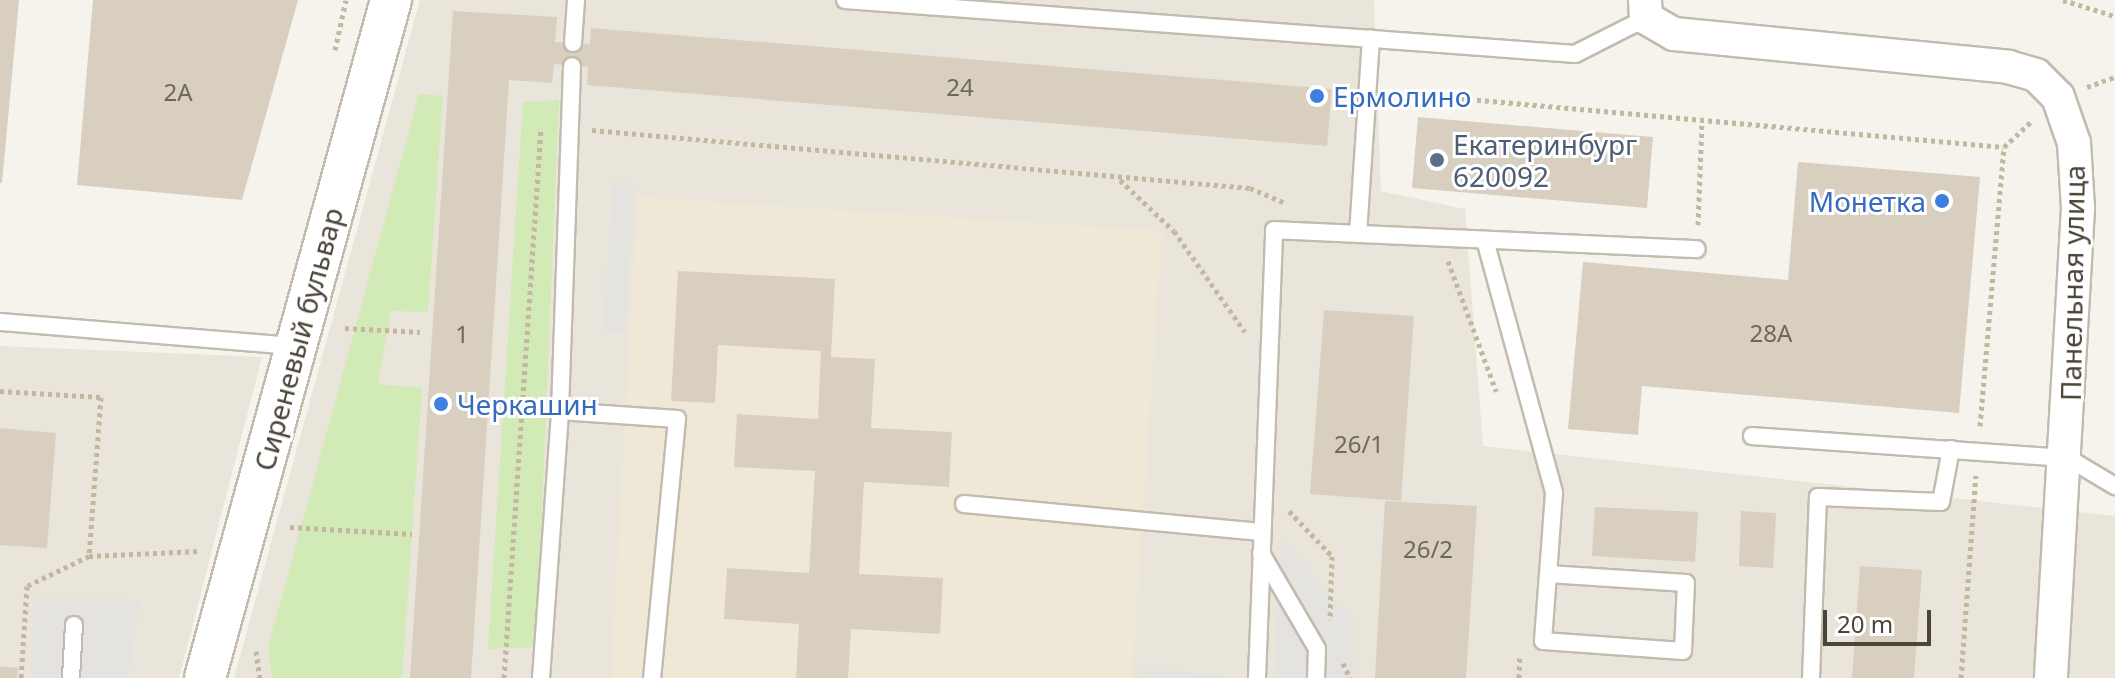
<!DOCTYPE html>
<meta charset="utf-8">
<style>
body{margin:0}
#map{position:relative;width:2115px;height:678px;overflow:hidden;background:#f6f3ec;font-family:"Noto Sans",sans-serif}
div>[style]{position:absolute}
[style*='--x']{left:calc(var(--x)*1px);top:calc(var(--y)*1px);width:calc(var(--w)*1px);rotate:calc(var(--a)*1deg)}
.residential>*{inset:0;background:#eae5da}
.education>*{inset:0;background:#efe8d6}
.green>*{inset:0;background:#d2eab5}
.parking>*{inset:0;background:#e5e3e0}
.building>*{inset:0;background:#d8cfc1}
.path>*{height:5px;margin-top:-2.5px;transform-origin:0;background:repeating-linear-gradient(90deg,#c4b79f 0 4px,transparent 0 8px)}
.roads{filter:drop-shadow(2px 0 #c2bbae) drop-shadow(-2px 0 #c2bbae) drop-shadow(0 2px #c2bbae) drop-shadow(0 -2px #c2bbae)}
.service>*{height:16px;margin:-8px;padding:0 8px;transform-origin:8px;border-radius:8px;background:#fff}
.minor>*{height:32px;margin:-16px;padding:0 16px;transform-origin:16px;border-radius:16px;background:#fff}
.tertiary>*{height:40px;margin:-20px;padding:0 20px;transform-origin:20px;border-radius:20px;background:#fff}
.dots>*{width:22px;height:22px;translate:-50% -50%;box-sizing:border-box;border:4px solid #fff;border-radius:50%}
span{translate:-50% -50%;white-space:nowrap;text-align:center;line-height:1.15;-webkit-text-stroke:6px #fff;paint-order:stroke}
.number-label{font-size:24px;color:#6e675b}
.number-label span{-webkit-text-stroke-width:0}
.shop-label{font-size:28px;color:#366cbe}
.left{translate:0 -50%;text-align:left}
.right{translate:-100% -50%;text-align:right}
.service-label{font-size:28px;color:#4e5e75}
.street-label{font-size:28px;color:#4b4439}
.scale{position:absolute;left:1823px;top:610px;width:108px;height:36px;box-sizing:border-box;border:4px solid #4b4439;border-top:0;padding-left:10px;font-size:24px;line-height:28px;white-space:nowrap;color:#4b4439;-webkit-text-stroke:6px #fff;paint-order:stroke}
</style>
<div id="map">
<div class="residential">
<div style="clip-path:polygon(420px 0,1374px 0,1381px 191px,1465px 209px,1483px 446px,2115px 516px,2115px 678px,234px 678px)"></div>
<div style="clip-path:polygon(0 346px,262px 357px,179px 678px,0 678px)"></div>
</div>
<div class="education">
<div style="clip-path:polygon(637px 197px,1162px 231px,1132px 678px,611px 678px)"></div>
</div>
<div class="green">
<div style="clip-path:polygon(419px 94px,443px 96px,428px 312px,391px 311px,378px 384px,422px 388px,402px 678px,272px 678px,268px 648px)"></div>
<div style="clip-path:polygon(559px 100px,536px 647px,488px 649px,523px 102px)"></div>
</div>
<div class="parking">
<div style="clip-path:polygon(613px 182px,634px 184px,625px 333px,603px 332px)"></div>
<div style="clip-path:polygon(1282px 540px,1354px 621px,1353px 678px,1274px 678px)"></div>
<div style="clip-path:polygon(34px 597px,140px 600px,128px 678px,31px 678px)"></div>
<div style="clip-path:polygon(1142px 669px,1221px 674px,1221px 678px,1142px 678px)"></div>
</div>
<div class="building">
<div style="clip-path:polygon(0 0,19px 0,2px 183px,0 183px)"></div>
<div style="clip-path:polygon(93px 0,298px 0,242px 200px,77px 185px)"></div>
<div style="clip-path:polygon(453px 11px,557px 17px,555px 42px,590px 44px,591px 28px,1332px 89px,1327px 146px,587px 85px,588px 67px,572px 66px,554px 64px,552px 83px,509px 80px,471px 678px,410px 678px)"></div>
<div style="clip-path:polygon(1418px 117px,1653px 137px,1647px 208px,1412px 188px)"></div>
<div style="clip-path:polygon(1798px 162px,1980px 177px,1959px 413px,1642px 386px,1638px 435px,1568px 429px,1583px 262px,1788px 280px)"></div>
<div style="clip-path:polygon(678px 271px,835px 279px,831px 357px,875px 359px,871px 428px,952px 432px,949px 487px,864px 482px,859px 574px,943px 578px,940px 634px,851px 629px,848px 678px,796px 678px,799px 624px,724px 619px,727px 568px,809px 573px,815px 471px,734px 467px,737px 414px,818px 419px,821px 351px,718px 345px,715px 403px,671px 401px)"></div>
<div style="clip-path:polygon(1324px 310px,1414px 316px,1401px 501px,1310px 494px)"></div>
<div style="clip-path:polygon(0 428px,56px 433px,47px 548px,0 545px)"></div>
<div style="clip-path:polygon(1385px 501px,1477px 506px,1466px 678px,1375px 678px)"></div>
<div style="clip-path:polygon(1595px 507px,1698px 512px,1695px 562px,1592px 556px)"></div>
<div style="clip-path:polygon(1741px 511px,1776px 513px,1773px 568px,1739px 566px)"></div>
<div style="clip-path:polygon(1860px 566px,1922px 570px,1914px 678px,1852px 678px)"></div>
<div style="clip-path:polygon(0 666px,18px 668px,17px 678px,0 678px)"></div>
</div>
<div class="path">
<div style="--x:2063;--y:0;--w:54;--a:17.1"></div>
<div style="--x:335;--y:50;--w:51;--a:-77.6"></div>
<div style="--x:2087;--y:87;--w:30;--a:-20"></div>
<div style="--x:1413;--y:94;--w:593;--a:5.12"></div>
<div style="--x:592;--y:130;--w:661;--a:5.04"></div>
<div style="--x:1250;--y:188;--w:38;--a:23"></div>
<div style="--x:1120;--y:180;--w:74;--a:43.4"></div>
<div style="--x:1174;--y:231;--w:123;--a:54.9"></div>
<div style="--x:1698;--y:225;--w:103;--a:-87.8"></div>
<div style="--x:1448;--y:261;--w:139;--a:69.7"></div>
<div style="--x:345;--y:328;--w:75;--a:3.1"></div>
<div style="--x:0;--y:391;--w:101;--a:3.4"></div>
<div style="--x:101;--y:397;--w:159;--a:94.3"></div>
<div style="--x:89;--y:556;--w:69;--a:154.2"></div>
<div style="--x:27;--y:586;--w:92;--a:93.7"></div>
<div style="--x:1980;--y:426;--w:280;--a:-85.1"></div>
<div style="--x:2004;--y:147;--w:38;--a:-43"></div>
<div style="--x:1289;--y:511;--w:62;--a:46.3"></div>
<div style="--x:1332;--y:556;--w:64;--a:91.8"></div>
<div style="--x:290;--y:527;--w:122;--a:3.3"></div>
<div style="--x:89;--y:556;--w:111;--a:-2.6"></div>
<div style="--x:256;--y:651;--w:27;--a:82"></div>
<div style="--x:1343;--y:663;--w:17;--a:65"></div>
<div style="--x:504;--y:678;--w:551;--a:-86.15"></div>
<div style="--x:1519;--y:678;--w:23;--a:-88"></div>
<div style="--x:1961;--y:678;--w:203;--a:-85.8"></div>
</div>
<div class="roads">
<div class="service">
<div style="--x:845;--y:0;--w:732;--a:4.23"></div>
<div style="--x:1575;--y:54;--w:80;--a:-26.9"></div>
<div style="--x:573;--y:43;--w:43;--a:-86"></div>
<div style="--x:1358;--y:234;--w:196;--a:-86.2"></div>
<div style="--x:1485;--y:240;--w:262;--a:74.7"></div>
<div style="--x:1554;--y:493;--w:81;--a:94.2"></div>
<div style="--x:1548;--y:574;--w:67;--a:94.3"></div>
<div style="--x:1543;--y:641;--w:140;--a:4.1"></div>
<div style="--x:1683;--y:651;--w:68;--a:-87.5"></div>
<div style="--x:1686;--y:583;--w:138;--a:-176.3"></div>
<div style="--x:0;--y:322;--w:295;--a:4.7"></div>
<div style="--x:560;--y:411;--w:117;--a:3.9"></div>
<div style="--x:677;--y:419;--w:260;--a:95.5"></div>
<div style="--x:1752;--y:436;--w:317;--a:4"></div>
<div style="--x:2068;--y:458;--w:55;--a:30.8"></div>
<div style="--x:964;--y:504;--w:298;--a:5.4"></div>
<div style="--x:1261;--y:553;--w:111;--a:59.7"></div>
<div style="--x:1317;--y:649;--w:29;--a:92"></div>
<div style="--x:71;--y:678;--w:53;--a:-86.8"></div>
<div style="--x:541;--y:678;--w:268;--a:-85.9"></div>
<div style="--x:560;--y:411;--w:345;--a:-88"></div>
<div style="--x:1257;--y:678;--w:448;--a:-87.8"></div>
<div style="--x:1274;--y:230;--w:423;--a:2.6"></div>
<div style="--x:1811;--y:678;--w:181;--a:-87.8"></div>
<div style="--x:1818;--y:497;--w:123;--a:2.3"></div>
<div style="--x:1941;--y:502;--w:54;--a:-79.3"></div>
</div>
<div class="minor">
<div style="--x:1645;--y:0;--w:18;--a:87"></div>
<div style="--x:1646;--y:18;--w:32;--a:30"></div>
<div style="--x:1674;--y:34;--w:336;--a:5.6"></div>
<div style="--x:2008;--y:67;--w:29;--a:16"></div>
<div style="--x:2036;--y:75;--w:31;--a:45"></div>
<div style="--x:2058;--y:97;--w:49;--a:70.8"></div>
<div style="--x:2074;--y:143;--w:65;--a:86.5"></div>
<div style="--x:2078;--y:208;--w:471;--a:93.3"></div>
</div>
<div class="tertiary">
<div style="--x:205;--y:678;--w:703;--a:-74.66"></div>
</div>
</div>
<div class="dots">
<div style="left:1317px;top:96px;background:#3f7fe0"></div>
<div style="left:1437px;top:160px;background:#5c6f8a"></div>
<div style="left:1942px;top:201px;background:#3f7fe0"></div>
<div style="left:441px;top:404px;background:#3f7fe0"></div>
</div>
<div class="number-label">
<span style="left:960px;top:87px">24</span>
<span style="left:178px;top:92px">2А</span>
<span style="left:1771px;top:333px">28А</span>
<span style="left:462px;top:334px">1</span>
<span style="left:1359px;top:444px">26/1</span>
<span style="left:1428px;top:549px">26/2</span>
</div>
<div class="shop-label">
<span class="left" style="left:1333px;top:96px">Ермолино</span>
<span class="right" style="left:1926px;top:201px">Монетка</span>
<span class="left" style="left:457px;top:404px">Черкашин</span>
</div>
<div class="service-label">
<span class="left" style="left:1453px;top:160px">Екатеринбург<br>620092</span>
</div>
<div class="street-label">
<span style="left:2072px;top:283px;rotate:-89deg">Панельная улица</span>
<span style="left:298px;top:339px;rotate:-75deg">Сиреневый бульвар</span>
</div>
<div class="scale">20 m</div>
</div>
